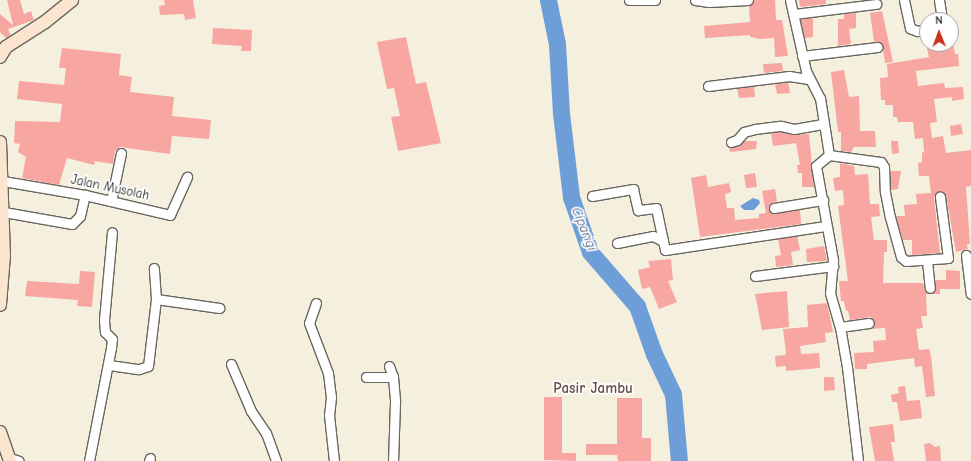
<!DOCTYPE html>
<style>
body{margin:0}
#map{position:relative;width:971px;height:461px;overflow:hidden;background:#f5efdd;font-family:"Comic Neue",sans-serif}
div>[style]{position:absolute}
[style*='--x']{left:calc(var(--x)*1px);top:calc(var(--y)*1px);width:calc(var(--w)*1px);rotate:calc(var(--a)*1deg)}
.water>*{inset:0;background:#6d9ed7}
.river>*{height:17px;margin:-8.5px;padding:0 8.5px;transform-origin:8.5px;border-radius:8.5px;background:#6d9ed7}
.building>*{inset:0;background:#f7a6a2}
.roads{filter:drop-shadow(1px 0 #686660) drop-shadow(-1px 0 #686660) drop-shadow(0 1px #686660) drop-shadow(0 -1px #686660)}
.minor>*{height:9px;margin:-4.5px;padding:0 4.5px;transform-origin:4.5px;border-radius:4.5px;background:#fff}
.secondary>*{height:12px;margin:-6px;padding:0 6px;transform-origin:6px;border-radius:6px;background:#fce5cf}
span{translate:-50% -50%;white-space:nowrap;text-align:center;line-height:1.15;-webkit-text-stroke:3.5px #fff;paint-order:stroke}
.street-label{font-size:13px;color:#1c1c1c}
.water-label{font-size:14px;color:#445d7a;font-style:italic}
.quarter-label{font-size:15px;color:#694c4b;font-weight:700}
.north{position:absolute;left:919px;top:12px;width:40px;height:40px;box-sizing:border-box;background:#fff;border:1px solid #a4a4a4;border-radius:50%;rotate:359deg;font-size:11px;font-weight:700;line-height:16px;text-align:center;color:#1c1c1c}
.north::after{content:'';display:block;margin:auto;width:14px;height:18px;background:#c8321e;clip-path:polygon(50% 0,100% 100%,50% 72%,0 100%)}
</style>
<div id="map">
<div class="water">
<div style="clip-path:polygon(753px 198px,759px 200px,760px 203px,754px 210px,744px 210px,740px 206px)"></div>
</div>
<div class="river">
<div style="--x:548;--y:0;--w:45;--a:78.4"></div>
<div style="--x:557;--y:44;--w:69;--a:86.7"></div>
<div style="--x:561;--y:113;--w:85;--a:83.2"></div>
<div style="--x:571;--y:197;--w:58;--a:70.9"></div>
<div style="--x:590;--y:252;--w:72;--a:49"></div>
<div style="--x:637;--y:306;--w:51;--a:70.5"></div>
<div style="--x:654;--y:354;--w:44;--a:64.6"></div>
<div style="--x:673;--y:394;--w:67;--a:84.9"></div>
</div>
<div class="building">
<div style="clip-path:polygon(7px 0,20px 0,24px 14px,31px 11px,34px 20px,8px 29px,11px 35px,6px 38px,0 32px,0 14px,13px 25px)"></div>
<div style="clip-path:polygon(164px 0,193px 0,196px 18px,185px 20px,184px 14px,160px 15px,159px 6px,165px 5px)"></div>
<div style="clip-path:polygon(754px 0,775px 0,776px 20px,782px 20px,788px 56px,775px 57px,774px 38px,760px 39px,750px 37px,750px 35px,705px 38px,704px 26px,750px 22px,749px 6px)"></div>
<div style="clip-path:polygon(799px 0,826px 0,826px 4px,800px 7px)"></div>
<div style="clip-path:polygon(882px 11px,893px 62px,885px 63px,882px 44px,874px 41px,870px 13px)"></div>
<div style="clip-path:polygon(856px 13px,856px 28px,849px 29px,851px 44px,838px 46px,838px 19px,844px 19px,844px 14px)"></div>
<div style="clip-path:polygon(813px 18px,813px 37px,805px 38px,800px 19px)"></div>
<div style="clip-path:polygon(213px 28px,252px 30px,251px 51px,241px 51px,242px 46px,212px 44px)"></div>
<div style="clip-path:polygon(406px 37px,416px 84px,426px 82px,441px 143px,398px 151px,391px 117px,400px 116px,394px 88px,387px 89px,377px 42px)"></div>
<div style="clip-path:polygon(926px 44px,953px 44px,955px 54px,958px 54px,959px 66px,916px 71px,918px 86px,944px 83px,945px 88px,963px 87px,964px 99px,952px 101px,952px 97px,934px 99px,937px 122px,930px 123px,932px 138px,943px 136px,946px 153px,971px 150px,971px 186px,966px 187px,970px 244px,967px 244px,968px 249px,956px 252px,946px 196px,939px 191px,934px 198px,940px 253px,912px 255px,912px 240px,903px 240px,896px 216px,905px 216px,904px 205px,917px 204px,916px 194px,931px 193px,929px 176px,919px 176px,918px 163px,922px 162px,922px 153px,924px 152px,923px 138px,915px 139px,913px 122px,898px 122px,897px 117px,893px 117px,893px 105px,885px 105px,885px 100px,881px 100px,880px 78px,888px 77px,887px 64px,929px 57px)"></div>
<div style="clip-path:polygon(62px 48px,121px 54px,119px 75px,132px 77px,130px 92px,174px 97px,172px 116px,211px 120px,209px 139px,172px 136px,170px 154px,120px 147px,115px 151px,113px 164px,95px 161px,94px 165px,67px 158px,59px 185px,22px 178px,26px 157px,18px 152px,20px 144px,14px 143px,15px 121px,60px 122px,62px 104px,17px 99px,19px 81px,64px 85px,66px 68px,59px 68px)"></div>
<div style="clip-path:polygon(782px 63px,783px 71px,764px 73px,763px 64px)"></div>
<div style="clip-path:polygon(844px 70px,849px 97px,859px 96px,860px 131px,875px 131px,876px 147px,854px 147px,851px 152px,841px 151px,841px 132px,838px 132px,831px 72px)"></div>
<div style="clip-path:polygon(788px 82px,790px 93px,777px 94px,775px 84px)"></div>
<div style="clip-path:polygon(754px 86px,755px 97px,739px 98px,737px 88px)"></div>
<div style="clip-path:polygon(961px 124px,963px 134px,951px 136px,950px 126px)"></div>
<div style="clip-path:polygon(781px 132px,793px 135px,809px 134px,814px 187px,802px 187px,802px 173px,798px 173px,797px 165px,800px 165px,796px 143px,773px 146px,771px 133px)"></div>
<div style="clip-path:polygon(744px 141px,757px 141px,756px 149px,730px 152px,729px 147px,739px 146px)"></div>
<div style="clip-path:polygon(891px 141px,898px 141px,899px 153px,892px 154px)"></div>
<div style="clip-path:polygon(840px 163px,854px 166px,855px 175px,868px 174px,870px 204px,879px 204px,880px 216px,871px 217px,874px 240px,887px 240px,887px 252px,884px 252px,883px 283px,923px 283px,925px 291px,930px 294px,926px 294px,927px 316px,921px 316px,923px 328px,916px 329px,919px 350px,929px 349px,931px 356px,935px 396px,926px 397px,922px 366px,915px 367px,914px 358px,867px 364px,867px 369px,855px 369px,854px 353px,874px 352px,873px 341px,886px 340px,885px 328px,870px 329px,875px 323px,871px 317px,850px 320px,848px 310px,846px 311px,844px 301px,841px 301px,839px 281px,848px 281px,838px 206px,844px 205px,843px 190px,835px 191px,833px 178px,840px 177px)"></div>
<div style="clip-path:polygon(890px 171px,901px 171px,898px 189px,891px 190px)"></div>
<div style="clip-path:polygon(755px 173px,757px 187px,746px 188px,744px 175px)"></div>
<div style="clip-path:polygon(706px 175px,708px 187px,729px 183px,731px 192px,725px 194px,727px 208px,734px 208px,735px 220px,759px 218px,759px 214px,766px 213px,762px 191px,775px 189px,777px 201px,770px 204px,769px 211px,775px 214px,800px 210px,801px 224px,700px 237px,691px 178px)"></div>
<div style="clip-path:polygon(797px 236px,800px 250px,791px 252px,793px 265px,776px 267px,775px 256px,781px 255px,778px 239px)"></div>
<div style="clip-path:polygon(824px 246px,827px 261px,807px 262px,806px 249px)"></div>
<div style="clip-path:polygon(671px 259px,673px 280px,668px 281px,677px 302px,659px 309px,650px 287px,642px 289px,638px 270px,650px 267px,648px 261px)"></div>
<div style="clip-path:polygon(946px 270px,960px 271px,960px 289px,940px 289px,940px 294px,930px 294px,936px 290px,935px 280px,946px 280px)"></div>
<div style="clip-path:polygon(80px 271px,95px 272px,92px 307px,77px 306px,78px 300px,25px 296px,27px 281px,79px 284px)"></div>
<div style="clip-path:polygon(787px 291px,789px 327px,762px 330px,755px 294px)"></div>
<div style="clip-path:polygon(827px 303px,833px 332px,825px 333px,826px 342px,800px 346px,801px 354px,819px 353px,820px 368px,786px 371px,786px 366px,776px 367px,775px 356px,785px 355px,786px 353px,783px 329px,808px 327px,807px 305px)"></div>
<div style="clip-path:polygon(824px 377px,834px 377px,835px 390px,824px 391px)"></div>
<div style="clip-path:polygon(905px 386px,907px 401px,920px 400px,922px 418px,900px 421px,897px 402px,892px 402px,891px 395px,899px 393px,898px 387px)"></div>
<div style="clip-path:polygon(544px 397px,562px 397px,562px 453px,576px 453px,576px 461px,544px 460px)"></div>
<div style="clip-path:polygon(617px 398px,642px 398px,642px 438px,651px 438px,651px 461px,618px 461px,617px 455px,586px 455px,586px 444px,617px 444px)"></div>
<div style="clip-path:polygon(893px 424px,895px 442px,891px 442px,894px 461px,875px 461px,869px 427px)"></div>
<div style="clip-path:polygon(930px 443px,935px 447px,940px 446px,941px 461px,926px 461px,924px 444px)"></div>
</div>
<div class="roads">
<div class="minor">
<div style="--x:629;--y:0;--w:26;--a:0"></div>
<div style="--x:695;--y:0;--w:14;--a:8"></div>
<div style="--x:709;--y:2;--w:39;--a:-3"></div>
<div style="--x:790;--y:0;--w:73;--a:77.3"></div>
<div style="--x:806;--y:71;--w:30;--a:63"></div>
<div style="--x:820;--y:98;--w:58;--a:81"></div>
<div style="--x:829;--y:155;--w:17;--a:140"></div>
<div style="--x:816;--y:166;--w:96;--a:79.7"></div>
<div style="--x:833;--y:260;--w:33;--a:95"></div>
<div style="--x:830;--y:293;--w:35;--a:74"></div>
<div style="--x:840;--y:327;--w:41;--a:80.1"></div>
<div style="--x:847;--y:367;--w:95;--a:83.3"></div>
<div style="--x:904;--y:0;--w:29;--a:78"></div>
<div style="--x:910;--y:28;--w:8;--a:23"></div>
<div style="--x:917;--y:31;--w:10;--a:-11"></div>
<div style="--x:939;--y:0;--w:20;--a:81"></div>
<div style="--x:794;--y:14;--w:83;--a:-7"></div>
<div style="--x:802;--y:56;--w:76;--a:-6.8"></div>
<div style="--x:708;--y:86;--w:82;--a:-7"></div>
<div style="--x:789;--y:76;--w:20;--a:9"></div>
<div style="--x:731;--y:142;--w:6;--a:-18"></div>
<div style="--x:737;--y:140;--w:11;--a:-49"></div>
<div style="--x:744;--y:132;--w:11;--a:-15"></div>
<div style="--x:755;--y:129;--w:26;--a:-7"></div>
<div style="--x:781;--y:126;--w:13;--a:13"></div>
<div style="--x:794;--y:129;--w:29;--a:-10"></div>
<div style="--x:829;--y:155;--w:52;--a:7.7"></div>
<div style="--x:881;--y:162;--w:6;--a:59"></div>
<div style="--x:884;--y:167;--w:25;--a:88"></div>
<div style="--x:885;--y:192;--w:25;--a:79"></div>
<div style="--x:890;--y:217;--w:41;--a:74.6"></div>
<div style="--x:901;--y:257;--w:6;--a:39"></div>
<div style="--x:906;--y:261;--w:42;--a:-4.1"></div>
<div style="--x:948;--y:258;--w:62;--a:-97.5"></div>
<div style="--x:3;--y:181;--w:83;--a:9.7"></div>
<div style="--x:85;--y:195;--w:87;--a:13.2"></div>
<div style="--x:170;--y:215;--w:42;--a:-65.9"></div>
<div style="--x:592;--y:196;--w:42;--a:-9.7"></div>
<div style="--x:633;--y:189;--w:22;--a:77"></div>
<div style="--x:638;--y:210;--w:18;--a:-6"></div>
<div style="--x:656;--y:208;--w:34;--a:78"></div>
<div style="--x:111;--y:201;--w:49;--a:-78.2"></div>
<div style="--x:774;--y:208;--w:50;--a:-9.3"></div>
<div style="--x:4;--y:212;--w:69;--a:10"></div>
<div style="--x:72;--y:224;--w:11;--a:-45"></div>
<div style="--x:80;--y:216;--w:22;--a:-77"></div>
<div style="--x:617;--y:243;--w:37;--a:-11"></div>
<div style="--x:653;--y:236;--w:11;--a:27"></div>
<div style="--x:663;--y:241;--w:9;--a:77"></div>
<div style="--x:665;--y:250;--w:162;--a:-8.5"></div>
<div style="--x:966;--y:255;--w:39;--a:83"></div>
<div style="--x:927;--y:261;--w:27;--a:84"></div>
<div style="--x:755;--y:276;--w:79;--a:-7.3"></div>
<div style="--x:156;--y:299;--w:64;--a:8.1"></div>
<div style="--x:316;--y:303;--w:21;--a:109"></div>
<div style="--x:309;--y:323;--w:53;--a:69.2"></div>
<div style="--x:328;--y:373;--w:24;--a:83"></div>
<div style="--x:331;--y:397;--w:18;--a:96"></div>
<div style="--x:329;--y:415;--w:46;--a:83.8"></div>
<div style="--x:840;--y:327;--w:29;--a:-8"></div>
<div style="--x:231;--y:364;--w:51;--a:66.9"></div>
<div style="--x:251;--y:411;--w:27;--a:56"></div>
<div style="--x:266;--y:433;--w:30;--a:70"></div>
<div style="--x:109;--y:365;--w:30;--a:8"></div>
<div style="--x:139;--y:369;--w:9;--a:-18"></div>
<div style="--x:148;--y:366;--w:67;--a:-83.2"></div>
<div style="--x:156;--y:299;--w:31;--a:-94"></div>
<div style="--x:389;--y:366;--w:12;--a:70"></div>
<div style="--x:393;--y:377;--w:25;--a:85"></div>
<div style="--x:395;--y:402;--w:59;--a:91.9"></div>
<div style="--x:366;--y:377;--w:27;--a:0"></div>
<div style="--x:10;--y:458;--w:9;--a:18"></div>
<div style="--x:89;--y:461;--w:115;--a:-79"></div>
<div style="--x:111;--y:348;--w:9;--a:-84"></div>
<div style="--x:112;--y:339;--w:10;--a:-135"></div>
<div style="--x:105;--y:332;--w:12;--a:-95"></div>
<div style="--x:104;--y:320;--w:88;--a:-84.8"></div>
<div style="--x:149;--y:461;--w:3;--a:-72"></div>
</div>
<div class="secondary">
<div style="--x:0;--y:57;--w:12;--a:-59"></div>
<div style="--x:6;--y:47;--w:46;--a:-32.7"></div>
<div style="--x:45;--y:22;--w:35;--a:-39"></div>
<div style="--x:0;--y:142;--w:113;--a:88"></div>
<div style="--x:4;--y:255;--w:50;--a:94.6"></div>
<div style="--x:0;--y:432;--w:31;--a:71"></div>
</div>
</div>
<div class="street-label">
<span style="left:110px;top:188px;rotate:12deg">Jalan Musolah</span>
</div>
<div class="water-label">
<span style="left:584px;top:229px;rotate:68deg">Ciparigi</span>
</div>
<div class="quarter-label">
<span style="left:593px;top:389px">Pasir Jambu</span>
</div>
<div class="north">N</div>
</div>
